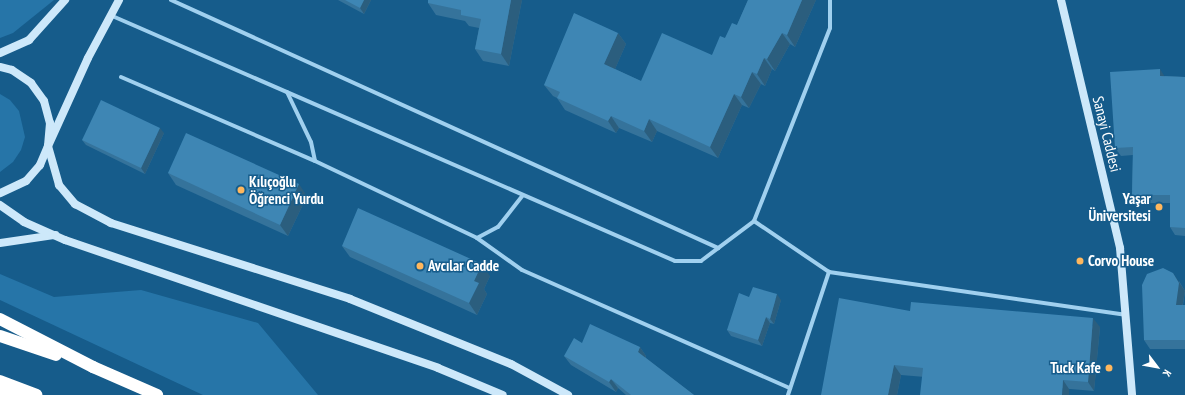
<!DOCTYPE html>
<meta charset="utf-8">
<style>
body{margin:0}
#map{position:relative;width:1185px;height:395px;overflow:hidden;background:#165c8b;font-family:"PT Sans Narrow",sans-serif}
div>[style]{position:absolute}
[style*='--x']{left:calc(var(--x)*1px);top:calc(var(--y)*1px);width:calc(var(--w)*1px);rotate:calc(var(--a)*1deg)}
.green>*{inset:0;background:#2675a8}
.street>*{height:4px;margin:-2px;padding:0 2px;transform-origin:2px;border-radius:2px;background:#a0d0ef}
.secondary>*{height:8px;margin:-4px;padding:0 4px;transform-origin:4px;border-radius:4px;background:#cde8fa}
.highway>*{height:12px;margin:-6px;padding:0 6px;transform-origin:6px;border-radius:6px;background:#fff}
.wall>*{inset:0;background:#35739b}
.shaded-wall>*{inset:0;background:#2b5e7e}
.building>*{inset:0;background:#3e86b4}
.dots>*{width:11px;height:11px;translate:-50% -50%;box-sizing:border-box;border:2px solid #165c8b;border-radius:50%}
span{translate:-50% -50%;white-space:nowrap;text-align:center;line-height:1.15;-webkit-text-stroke:3px #165c8b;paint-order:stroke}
.street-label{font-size:15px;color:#fff}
.poi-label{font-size:15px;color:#fff;font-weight:700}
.left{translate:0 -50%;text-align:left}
.right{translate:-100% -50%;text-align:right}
.north{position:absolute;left:1137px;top:347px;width:40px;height:40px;-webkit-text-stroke:3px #165c8b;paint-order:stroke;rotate:122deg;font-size:11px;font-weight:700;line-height:16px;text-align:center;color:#fff}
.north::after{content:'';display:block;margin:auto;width:14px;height:18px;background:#fff;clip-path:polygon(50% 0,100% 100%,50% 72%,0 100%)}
</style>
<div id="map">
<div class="green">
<div style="clip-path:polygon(0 0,54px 0,13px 33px,0 38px)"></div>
<div style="clip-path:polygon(0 94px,10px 100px,19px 111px,25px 137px,21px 150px,13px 162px,0 172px)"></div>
<div style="clip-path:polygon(0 274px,54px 297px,141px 290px,258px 323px,318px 395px,203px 395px,0 300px)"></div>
</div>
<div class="street">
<div style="--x:171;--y:0;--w:601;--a:24.39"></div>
<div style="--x:110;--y:15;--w:616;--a:23.53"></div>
<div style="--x:675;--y:261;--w:26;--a:0"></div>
<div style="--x:701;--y:261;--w:66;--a:-37"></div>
<div style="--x:754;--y:221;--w:207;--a:-68.5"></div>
<div style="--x:830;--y:28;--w:28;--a:-90"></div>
<div style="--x:121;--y:77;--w:211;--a:23.4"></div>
<div style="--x:315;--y:161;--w:179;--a:25.4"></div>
<div style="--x:477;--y:238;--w:55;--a:35.4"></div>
<div style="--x:522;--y:270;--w:293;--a:23.8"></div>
<div style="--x:287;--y:92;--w:55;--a:64.4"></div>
<div style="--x:311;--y:142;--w:19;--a:78"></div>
<div style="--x:754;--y:221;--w:91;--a:34.2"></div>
<div style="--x:829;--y:272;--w:301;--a:8.2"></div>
<div style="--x:477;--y:238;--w:24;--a:-28"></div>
<div style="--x:498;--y:227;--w:39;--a:-52"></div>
<div style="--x:788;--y:395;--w:130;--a:-71.6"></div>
</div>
<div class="secondary">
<div style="--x:119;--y:0;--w:66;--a:118.1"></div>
<div style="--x:88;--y:58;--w:97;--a:114.4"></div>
<div style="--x:48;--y:146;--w:41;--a:74.2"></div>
<div style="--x:59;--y:185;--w:25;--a:50"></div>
<div style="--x:75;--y:204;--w:41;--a:27.8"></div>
<div style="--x:111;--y:223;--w:251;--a:17.6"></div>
<div style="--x:350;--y:299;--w:174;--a:22"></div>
<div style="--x:511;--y:364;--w:65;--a:28.5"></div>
<div style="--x:1061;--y:0;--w:255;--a:76.6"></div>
<div style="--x:1120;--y:248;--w:147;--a:85.3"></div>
<div style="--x:0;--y:53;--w:32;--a:-24"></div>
<div style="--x:29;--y:40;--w:54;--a:-48"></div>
<div style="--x:0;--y:67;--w:12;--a:14"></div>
<div style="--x:12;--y:70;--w:23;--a:34"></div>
<div style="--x:31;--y:83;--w:22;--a:54"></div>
<div style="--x:44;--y:101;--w:23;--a:75"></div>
<div style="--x:50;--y:123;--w:23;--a:95"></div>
<div style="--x:48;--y:146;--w:21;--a:113"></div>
<div style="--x:40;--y:165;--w:21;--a:131"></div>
<div style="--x:26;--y:181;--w:29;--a:155"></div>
<div style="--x:0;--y:205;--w:29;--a:35"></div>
<div style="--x:24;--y:222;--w:45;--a:23.7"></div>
<div style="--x:65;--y:240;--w:394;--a:18.9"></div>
<div style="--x:438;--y:368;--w:70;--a:22.6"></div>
<div style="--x:0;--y:243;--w:56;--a:-8.3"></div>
</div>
<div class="highway">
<div style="--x:0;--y:319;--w:105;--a:27.3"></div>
<div style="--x:93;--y:367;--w:70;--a:23.6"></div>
<div style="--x:0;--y:336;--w:59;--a:18.7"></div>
<div style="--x:0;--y:381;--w:39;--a:21"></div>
<div style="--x:0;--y:391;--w:16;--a:14"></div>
</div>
<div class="wall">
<div style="clip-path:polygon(338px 0,371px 0,364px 14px)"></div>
<div style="clip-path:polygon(522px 0,509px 66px,483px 61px,475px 49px,479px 28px,469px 26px,465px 21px,436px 15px,428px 3px)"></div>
<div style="clip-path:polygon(748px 0,816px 0,795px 47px,790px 44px,775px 71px,772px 69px,765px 86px,761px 84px,749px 108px,742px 105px,718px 158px,657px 131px,652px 142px,619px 128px,616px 133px,565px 110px,557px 98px,553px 96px,544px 85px,618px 33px,626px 44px,615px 69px,641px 81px,712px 55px,725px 38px,737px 25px)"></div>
<div style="clip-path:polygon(1164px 76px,1185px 77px,1185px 236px,1175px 235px,1170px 227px,1170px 203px,1138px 203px,1132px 195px,1133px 155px,1121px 156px,1115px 148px)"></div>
<div style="clip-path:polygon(164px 133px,145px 174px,86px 145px,82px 140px)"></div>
<div style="clip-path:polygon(168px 173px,307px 196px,288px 236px,176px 185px)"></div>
<div style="clip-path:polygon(342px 246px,490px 276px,484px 289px,487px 294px,477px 315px,350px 257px)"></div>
<div style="clip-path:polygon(1179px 281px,1185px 291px,1183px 305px,1185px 305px,1185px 349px,1150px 349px,1144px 340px)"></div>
<div style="clip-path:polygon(749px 297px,781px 300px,774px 324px,770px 323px,762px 346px,731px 336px,727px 330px)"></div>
<div style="clip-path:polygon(910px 311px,1100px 327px,1094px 391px,901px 375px,897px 395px,821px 395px)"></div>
<div style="clip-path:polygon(640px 347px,646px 356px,646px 358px,694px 395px,626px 395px,618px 388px,616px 392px,571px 365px,564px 356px)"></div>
</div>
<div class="shaded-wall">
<div style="clip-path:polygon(364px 0,371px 0,364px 14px,360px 8px)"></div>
<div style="clip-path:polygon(511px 0,522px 0,509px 66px,501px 54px)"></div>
<div style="clip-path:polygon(802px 0,816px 0,795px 47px,787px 35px)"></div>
<div style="clip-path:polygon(618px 33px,626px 44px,612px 76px,604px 64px)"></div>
<div style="clip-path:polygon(782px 33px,790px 44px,775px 71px,767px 59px)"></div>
<div style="clip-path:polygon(764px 58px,772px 69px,765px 86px,757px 74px)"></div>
<div style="clip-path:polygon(1160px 69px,1165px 77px,1160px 76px)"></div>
<div style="clip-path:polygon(752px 72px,761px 84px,749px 108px,741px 97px)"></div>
<div style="clip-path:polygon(734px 94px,742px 105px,718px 158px,710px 147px)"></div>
<div style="clip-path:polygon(611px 116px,619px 128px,616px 133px,608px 121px)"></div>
<div style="clip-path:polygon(649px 119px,657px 131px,652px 142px,644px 131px)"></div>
<div style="clip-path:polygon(160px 128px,164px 133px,145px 174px,141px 168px)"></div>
<div style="clip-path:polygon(299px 184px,307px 196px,288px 236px,280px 225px)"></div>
<div style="clip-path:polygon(482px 264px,490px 276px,484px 289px,487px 294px,477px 315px,469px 303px,474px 281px)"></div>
<div style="clip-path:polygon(1173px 273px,1185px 291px,1181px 314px,1176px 305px)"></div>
<div style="clip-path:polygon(777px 294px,781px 300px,774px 324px,770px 319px)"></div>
<div style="clip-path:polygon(766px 317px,770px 323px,762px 346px,758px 340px)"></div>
<div style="clip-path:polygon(1093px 318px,1100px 327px,1094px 391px,1088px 382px)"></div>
<div style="clip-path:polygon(640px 347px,646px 356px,644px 361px,638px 352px)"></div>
<div style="clip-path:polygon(894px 365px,901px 375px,897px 395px,888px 395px)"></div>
<div style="clip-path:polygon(611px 379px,618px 388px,616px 392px,609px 382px)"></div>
<div style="clip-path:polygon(1063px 380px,1069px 389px,1069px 395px,1062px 395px)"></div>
</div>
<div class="building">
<div style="clip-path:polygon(345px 0,364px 0,360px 8px)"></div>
<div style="clip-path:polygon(428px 0,511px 0,501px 54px,475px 49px,481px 19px,461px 15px,461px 10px,428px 3px)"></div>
<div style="clip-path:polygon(748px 0,802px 0,787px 35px,782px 33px,767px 59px,764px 58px,757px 74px,752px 72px,741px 97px,734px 94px,710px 147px,649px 119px,644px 131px,611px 116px,608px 121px,557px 98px,560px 92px,544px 85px,574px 13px,618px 33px,604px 64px,641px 81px,662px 33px,712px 55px,720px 36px,725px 38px,732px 23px,737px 25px)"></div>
<div style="clip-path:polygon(1160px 69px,1160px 76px,1185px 77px,1185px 228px,1170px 227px,1170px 195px,1132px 195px,1133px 147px,1115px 148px,1110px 72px)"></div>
<div style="clip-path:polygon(101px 100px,160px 128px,141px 168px,82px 140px)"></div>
<div style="clip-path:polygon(186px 133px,299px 184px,280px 225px,168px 173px)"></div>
<div style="clip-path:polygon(358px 208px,482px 264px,474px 281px,479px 283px,469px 303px,342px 246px)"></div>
<div style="clip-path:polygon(1163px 268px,1173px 273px,1179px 283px,1176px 305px,1185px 305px,1185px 340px,1144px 340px,1142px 285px,1147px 274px)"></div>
<div style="clip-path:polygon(753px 287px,777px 294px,770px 319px,766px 317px,758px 340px,727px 330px,739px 293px,749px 297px)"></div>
<div style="clip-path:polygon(839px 298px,910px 311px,911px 302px,1093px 318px,1088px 382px,1063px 380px,1062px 395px,920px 395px,923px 368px,894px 365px,888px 395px,821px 395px)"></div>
<div style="clip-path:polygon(590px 324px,640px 347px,638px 352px,694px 395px,631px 395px,611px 379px,609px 382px,564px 356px,574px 338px,582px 343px)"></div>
</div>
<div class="dots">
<div style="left:241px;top:190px;background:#ffb75d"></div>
<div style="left:1159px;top:207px;background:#ffb75d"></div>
<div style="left:1080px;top:261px;background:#ffb75d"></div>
<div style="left:420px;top:266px;background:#ffb75d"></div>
<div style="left:1109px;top:368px;background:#ffb75d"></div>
</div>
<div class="street-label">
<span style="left:1107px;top:134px;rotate:76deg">Sanayi Caddesi</span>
</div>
<div class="poi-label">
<span class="left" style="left:249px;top:190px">Kılıçoğlu<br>Öğrenci Yurdu</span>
<span class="right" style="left:1151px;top:207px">Yaşar<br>Üniversitesi</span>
<span class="left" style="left:1088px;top:261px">Corvo House</span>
<span class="left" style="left:428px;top:266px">Avcılar Cadde</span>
<span class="right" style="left:1101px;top:368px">Tuck Kafe</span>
</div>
<div class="north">K</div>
</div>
